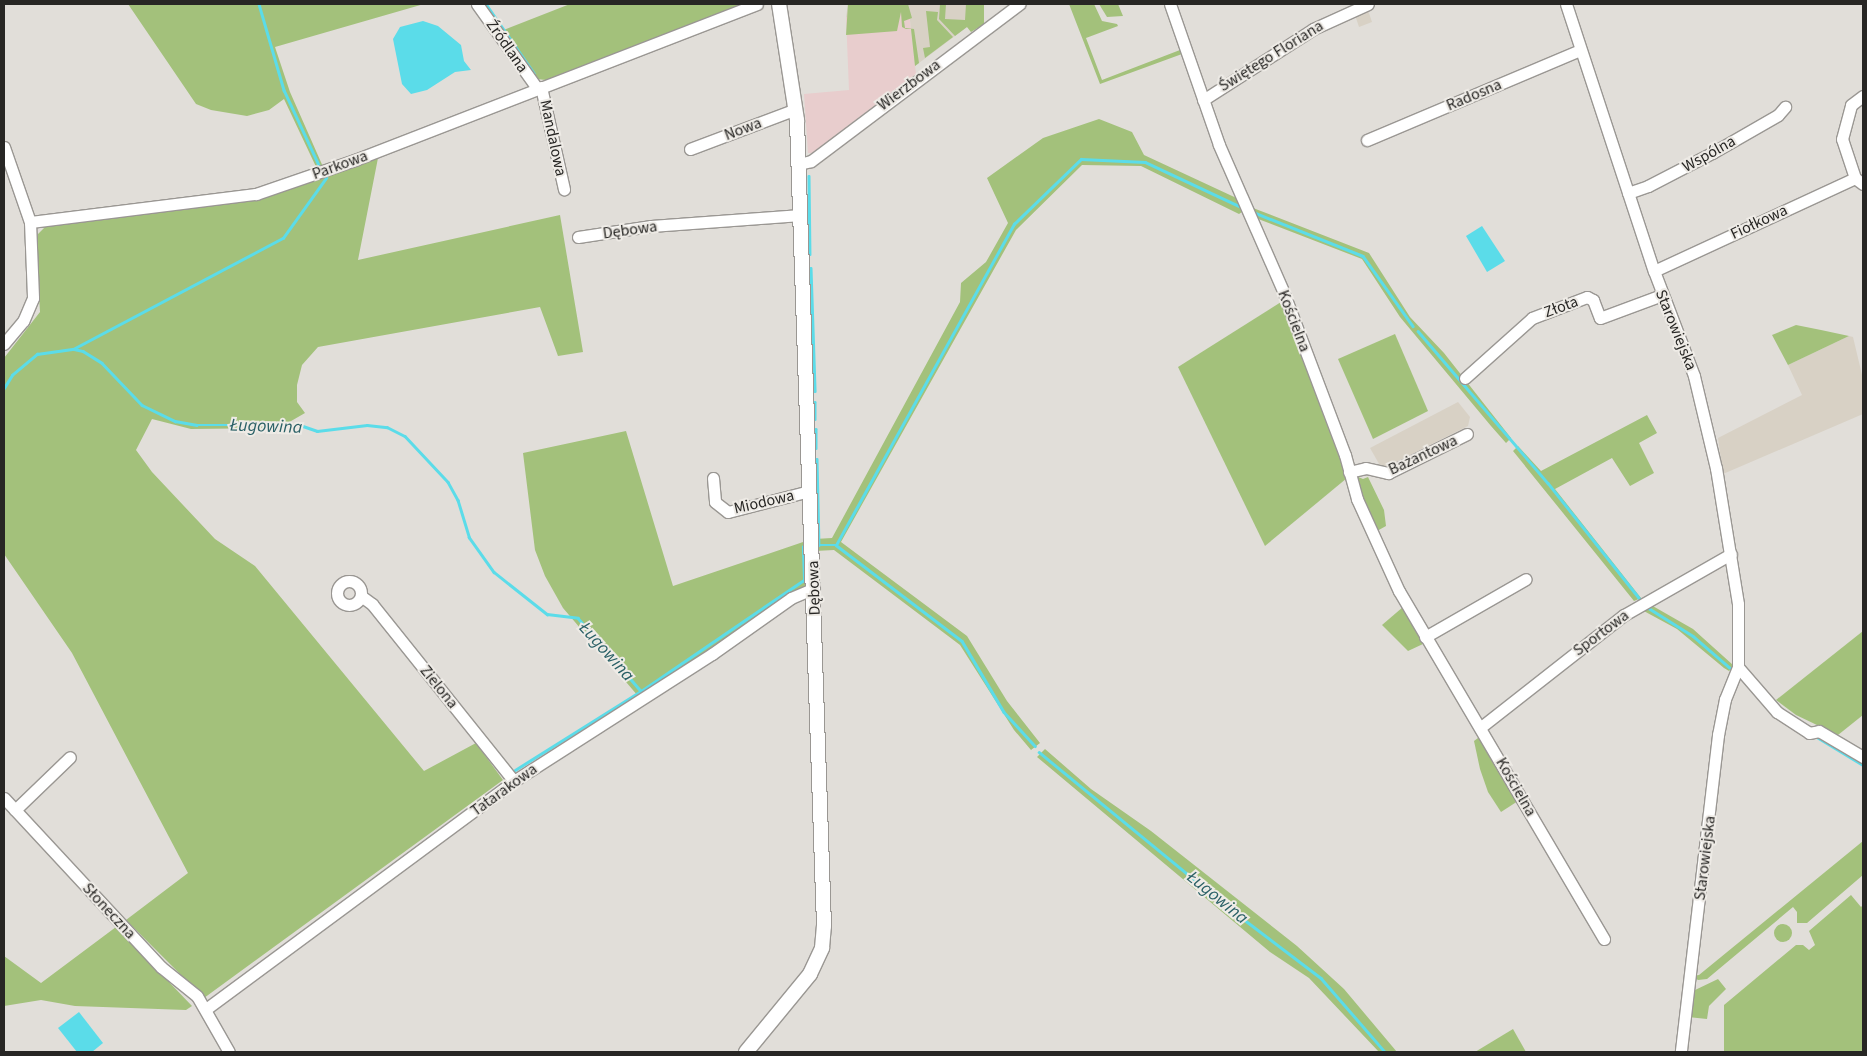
<!DOCTYPE html>
<meta charset="utf-8">
<style>
body{margin:0}
#map{position:relative;width:1867px;height:1056px;overflow:hidden;background:#e1ded9;font-family:"Source Sans 3",sans-serif}
div>[style]{position:absolute}
[style*='--x']{left:calc(var(--x)*1px);top:calc(var(--y)*1px);width:calc(var(--w)*1px);rotate:calc(var(--a)*1deg)}
.commercial>*{inset:0;background:#e8cdcd}
.built>*{inset:0;background:#d8d1c5}
.green>*{inset:0;background:#a3c17b}
.round{border-radius:50%}
.water>*{inset:0;background:#5bdce9}
.stream>*{height:2.5px;margin:-1.25px;padding:0 1.25px;transform-origin:1.25px;border-radius:1.25px;background:#5bdce9}
.roads{filter:drop-shadow(1px 0 #9a9793) drop-shadow(-1px 0 #9a9793) drop-shadow(0 1px #9a9793) drop-shadow(0 -1px #9a9793)}
.minor>*{height:11px;margin:-5.5px;padding:0 5.5px;transform-origin:5.5px;border-radius:5.5px;background:#fff}
.minor>.ring{margin:-5.5px;padding:0;box-sizing:content-box;background:none;border:11px solid #fff;border-radius:50%}
.tertiary>*{height:14px;margin:-7px;padding:0 7px;transform-origin:7px;border-radius:7px;background:#fff}
span{translate:-50% -50%;white-space:nowrap;text-align:center;line-height:1.15;-webkit-text-stroke:4px #eeebe6;paint-order:stroke}
.street-label{font-size:16px;color:#272624}
.water-label{font-size:18px;color:#2a6066;font-style:italic}
.frame{position:absolute;inset:0;border:5px solid #272624;pointer-events:none}
</style>
<div id="map">
<div class="commercial">
<div style="clip-path:polygon(909px 11px,916px 74px,812px 153px,808px 153px,804px 94px,849px 90px,846px 17px)"></div>
</div>
<div class="built">
<div style="clip-path:polygon(848px 4px,984px 4px,971px 32px,967px 27px,915px 66px,909px 11px,846px 17px)"></div>
<div style="clip-path:polygon(1368px 10px,1372px 22px,1359px 27px,1355px 15px)"></div>
<div style="clip-path:polygon(1849px 336px,1853px 337px,1863px 379px,1863px 414px,1723px 474px,1718px 438px,1802px 395px,1788px 365px)"></div>
<div style="clip-path:polygon(1458px 402px,1470px 417px,1468px 426px,1382px 469px,1370px 448px)"></div>
</div>
<div class="green">
<div style="clip-path:polygon(128px 4px,424px 4px,275px 47px,290px 92px,324px 169px,318px 171px,284px 99px,269px 110px,247px 116px,211px 110px,196px 104px)"></div>
<div style="clip-path:polygon(570px 4px,742px 4px,546px 80px,537px 79px,501px 31px)"></div>
<div style="clip-path:polygon(848px 4px,908px 4px,912px 18px,904px 21px,905px 28px,914px 29px,919px 63px,915px 66px,911px 29px,906px 29px,902px 27px,901px 12px,897px 31px,846px 35px)"></div>
<div style="clip-path:polygon(940px 4px,946px 4px,945px 19px,965px 20px,966px 4px,984px 4px,984px 24px,971px 32px,967px 27px,955px 36px,939px 19px)"></div>
<div style="clip-path:polygon(1069px 4px,1094px 4px,1102px 21px,1117px 24px,1118px 26px,1086px 38px,1102px 80px,1180px 50px,1182px 54px,1100px 84px)"></div>
<div style="clip-path:polygon(1099px 4px,1118px 4px,1123px 16px,1107px 17px)"></div>
<div style="clip-path:polygon(926px 11px,938px 12px,937px 20px,953px 37px,925px 58px,923px 48px,930px 47px)"></div>
<div style="clip-path:polygon(1099px 119px,1132px 132px,1144px 155px,1245px 202px,1245px 210px,1239px 214px,1141px 166px,1082px 165px,1016px 230px,841px 542px,967px 636px,1007px 701px,1040px 743px,1031px 750px,1014px 730px,960px 645px,834px 550px,815px 551px,815px 539px,832px 538px,960px 302px,961px 283px,986px 262px,1008px 223px,987px 178px,1043px 138px)"></div>
<div style="clip-path:polygon(378px 158px,358px 260px,560px 215px,583px 352px,558px 356px,540px 307px,318px 347px,302px 365px,297px 385px,297px 402px,305px 413px,279px 428px,191px 429px,152px 419px,136px 450px,152px 472px,215px 539px,255px 566px,424px 771px,476px 743px,503px 780px,204px 998px,126px 920px,188px 873px,72px 653px,4px 554px,4px 358px,40px 312px,36px 243px,38px 234px,48px 224px,256px 199px)"></div>
<div style="clip-path:polygon(1253px 208px,1369px 253px,1410px 317px,1444px 353px,1511px 438px,1506px 443px,1491px 426px,1400px 317px,1362px 259px,1253px 217px)"></div>
<div style="clip-path:polygon(1281px 302px,1347px 478px,1265px 546px,1178px 367px)"></div>
<div style="clip-path:polygon(1796px 325px,1821px 330px,1849px 336px,1788px 365px,1772px 335px)"></div>
<div style="clip-path:polygon(1395px 334px,1428px 411px,1373px 439px,1338px 359px)"></div>
<div style="clip-path:polygon(1647px 415px,1657px 433px,1639px 443px,1654px 473px,1630px 486px,1612px 458px,1555px 489px,1641px 598px,1634px 601px,1513px 451px,1518px 446px,1541px 471px)"></div>
<div style="clip-path:polygon(626px 431px,673px 586px,806px 541px,809px 583px,705px 655px,638px 696px,563px 608px,545px 576px,535px 550px,523px 453px)"></div>
<div style="clip-path:polygon(1356px 476px,1363px 479px,1368px 477px,1384px 510px,1386px 526px,1377px 531px,1367px 514px)"></div>
<div style="clip-path:polygon(1651px 605px,1693px 629px,1733px 665px,1732px 668px,1729px 671px,1724px 668px,1677px 629px,1642px 610px)"></div>
<div style="clip-path:polygon(1403px 607px,1423px 644px,1408px 651px,1382px 625px)"></div>
<div style="clip-path:polygon(1863px 631px,1863px 715px,1838px 735px,1796px 715px,1776px 700px)"></div>
<div style="clip-path:polygon(1482px 735px,1518px 801px,1501px 812px,1488px 792px,1480px 769px,1474px 741px)"></div>
<div style="clip-path:polygon(1045px 749px,1091px 789px,1151px 831px,1297px 946px,1344px 989px,1397px 1052px,1379px 1052px,1309px 978px,1270px 952px,1037px 757px)"></div>
<div style="clip-path:polygon(1863px 841px,1863px 875px,1807px 923px,1797px 923px,1797px 912px,1793px 907px,1707px 979px,1698px 980px,1692px 976px,1699px 975px)"></div>
<div style="clip-path:polygon(1851px 895px,1861px 907px,1863px 905px,1863px 1052px,1724px 1052px,1724px 1005px,1796px 945px,1803px 945px,1809px 950px,1815px 945px,1809px 931px)"></div>
<div class="round" style="left:1774px;top:924px;width:18px;height:18px"></div>
<div style="clip-path:polygon(116px 927px,192px 1006px,186px 1010px,75px 1006px,41px 1000px,4px 1006px,4px 956px,41px 983px)"></div>
<div style="clip-path:polygon(1718px 979px,1726px 989px,1709px 1006px,1707px 1019px,1688px 1017px,1693px 991px)"></div>
<div style="clip-path:polygon(1513px 1029px,1526px 1052px,1475px 1052px)"></div>
</div>
<div class="water">
<div style="clip-path:polygon(423px 21px,438px 26px,461px 45px,464px 61px,471px 70px,455px 72px,427px 90px,411px 94px,402px 84px,393px 39px,400px 27px)"></div>
<div style="clip-path:polygon(1482px 226px,1505px 261px,1487px 272px,1466px 236px)"></div>
<div style="clip-path:polygon(79px 1012px,103px 1043px,92px 1052px,77px 1052px,58px 1028px)"></div>
</div>
<div class="stream">
<div style="--x:259;--y:4;--w:90;--a:73.8"></div>
<div style="--x:284;--y:90;--w:83;--a:65"></div>
<div style="--x:486;--y:4;--w:84;--a:55.2"></div>
<div style="--x:809;--y:176;--w:78;--a:89.3"></div>
<div style="--x:1253;--y:212;--w:118;--a:21.8"></div>
<div style="--x:1363;--y:256;--w:86;--a:54.5"></div>
<div style="--x:811;--y:268;--w:123;--a:88.1"></div>
<div style="--x:1418;--y:331;--w:200;--a:49.5"></div>
<div style="--x:1548;--y:483;--w:147;--a:51.6"></div>
<div style="--x:75;--y:348;--w:235;--a:-27.9"></div>
<div style="--x:283;--y:238;--w:74;--a:-54.4"></div>
<div style="--x:4;--y:388;--w:15;--a:-58"></div>
<div style="--x:12;--y:375;--w:33;--a:-40"></div>
<div style="--x:37;--y:354;--w:37;--a:-8"></div>
<div style="--x:74;--y:349;--w:9;--a:13"></div>
<div style="--x:83;--y:351;--w:22;--a:32"></div>
<div style="--x:102;--y:363;--w:58;--a:46.4"></div>
<div style="--x:142;--y:405;--w:37;--a:26"></div>
<div style="--x:175;--y:421;--w:22;--a:10"></div>
<div style="--x:197;--y:425;--w:103;--a:0"></div>
<div style="--x:300;--y:425;--w:18;--a:19"></div>
<div style="--x:317;--y:431;--w:50;--a:-6.8"></div>
<div style="--x:367;--y:425;--w:20;--a:6"></div>
<div style="--x:387;--y:427;--w:20;--a:27"></div>
<div style="--x:405;--y:436;--w:63;--a:46.9"></div>
<div style="--x:448;--y:482;--w:21;--a:61"></div>
<div style="--x:458;--y:500;--w:39;--a:73"></div>
<div style="--x:469;--y:537;--w:43;--a:54.5"></div>
<div style="--x:494;--y:572;--w:68;--a:38.4"></div>
<div style="--x:547;--y:614;--w:31;--a:7"></div>
<div style="--x:578;--y:618;--w:96;--a:49.2"></div>
<div style="--x:815;--y:402;--w:17;--a:90"></div>
<div style="--x:816;--y:429;--w:19;--a:90"></div>
<div style="--x:817;--y:459;--w:86;--a:88.7"></div>
<div style="--x:815;--y:545;--w:21;--a:0"></div>
<div style="--x:836;--y:545;--w:158;--a:37.3"></div>
<div style="--x:962;--y:641;--w:82;--a:59.4"></div>
<div style="--x:1004;--y:712;--w:46;--a:47.6"></div>
<div style="--x:836;--y:545;--w:367;--a:-61"></div>
<div style="--x:1014;--y:224;--w:93;--a:-44.1"></div>
<div style="--x:1081;--y:159;--w:64;--a:2.7"></div>
<div style="--x:1145;--y:162;--w:106;--a:25.1"></div>
<div style="--x:1647;--y:607;--w:54;--a:32.2"></div>
<div style="--x:1693;--y:636;--w:48;--a:40.7"></div>
<div style="--x:1817;--y:737;--w:54;--a:31.3"></div>
<div style="--x:1039;--y:752;--w:246;--a:39.4"></div>
<div style="--x:1229;--y:908;--w:116;--a:37.3"></div>
<div style="--x:1321;--y:978;--w:98;--a:49.1"></div>
<div style="--x:515;--y:770;--w:149;--a:-32.1"></div>
<div style="--x:641;--y:691;--w:197;--a:-34.3"></div>
<div style="--x:804;--y:580;--w:33;--a:-92"></div>
<div style="--x:803;--y:547;--w:4;--a:-27"></div>
</div>
<div class="roads">
<div class="minor">
<div style="--x:477;--y:4;--w:103;--a:54.5"></div>
<div style="--x:1170;--y:4;--w:149;--a:70.8"></div>
<div style="--x:1219;--y:145;--w:159;--a:66.3"></div>
<div style="--x:1283;--y:291;--w:175;--a:69.3"></div>
<div style="--x:1345;--y:455;--w:46;--a:74.7"></div>
<div style="--x:1357;--y:499;--w:101;--a:65.5"></div>
<div style="--x:1399;--y:591;--w:404;--a:59.5"></div>
<div style="--x:1566;--y:4;--w:281;--a:71.8"></div>
<div style="--x:1654;--y:271;--w:112;--a:69.1"></div>
<div style="--x:1694;--y:376;--w:95;--a:76.6"></div>
<div style="--x:1716;--y:468;--w:138;--a:80.8"></div>
<div style="--x:1738;--y:604;--w:63;--a:90"></div>
<div style="--x:1738;--y:667;--w:35;--a:112"></div>
<div style="--x:1725;--y:699;--w:37;--a:101"></div>
<div style="--x:1718;--y:735;--w:319;--a:96.7"></div>
<div style="--x:541;--y:87;--w:105;--a:77.3"></div>
<div style="--x:1203;--y:100;--w:131;--a:-32.8"></div>
<div style="--x:1313;--y:29;--w:60;--a:-24.4"></div>
<div style="--x:1367;--y:140;--w:231;--a:-22.9"></div>
<div style="--x:4;--y:147;--w:79;--a:70.9"></div>
<div style="--x:30;--y:222;--w:76;--a:87.7"></div>
<div style="--x:33;--y:298;--w:25;--a:113"></div>
<div style="--x:23;--y:321;--w:30;--a:130"></div>
<div style="--x:690;--y:149;--w:113;--a:-20.7"></div>
<div style="--x:799;--y:164;--w:12;--a:-14"></div>
<div style="--x:811;--y:161;--w:261;--a:-37"></div>
<div style="--x:1855;--y:178;--w:41;--a:-108.4"></div>
<div style="--x:1842;--y:139;--w:35;--a:-75"></div>
<div style="--x:1851;--y:105;--w:15;--a:-37"></div>
<div style="--x:1628;--y:193;--w:21;--a:-19"></div>
<div style="--x:1648;--y:186;--w:72;--a:-27.3"></div>
<div style="--x:1712;--y:153;--w:76;--a:-29.9"></div>
<div style="--x:1778;--y:115;--w:11;--a:-49"></div>
<div style="--x:30;--y:222;--w:228;--a:-7.1"></div>
<div style="--x:256;--y:194;--w:105;--a:-19"></div>
<div style="--x:355;--y:160;--w:431;--a:-21.2"></div>
<div style="--x:578;--y:237;--w:74;--a:-8.6"></div>
<div style="--x:651;--y:226;--w:150;--a:-4.2"></div>
<div style="--x:1654;--y:271;--w:221;--a:-24.8"></div>
<div style="--x:1855;--y:178;--w:10;--a:37"></div>
<div style="--x:1465;--y:378;--w:90;--a:-41.8"></div>
<div style="--x:1532;--y:318;--w:59;--a:-20.9"></div>
<div style="--x:1587;--y:297;--w:7;--a:27"></div>
<div style="--x:1593;--y:300;--w:19;--a:69"></div>
<div style="--x:1600;--y:318;--w:66;--a:-20.4"></div>
<div style="--x:1349;--y:472;--w:17;--a:-13"></div>
<div style="--x:1366;--y:468;--w:23;--a:13"></div>
<div style="--x:1388;--y:473;--w:88;--a:-26.3"></div>
<div style="--x:713;--y:478;--w:24;--a:85"></div>
<div style="--x:715;--y:502;--w:16;--a:38"></div>
<div style="--x:728;--y:512;--w:84;--a:-14.5"></div>
<div class="ring" style="left:337px;top:581px;width:13px;height:13px"></div>
<div style="--x:361;--y:596;--w:14;--a:36"></div>
<div style="--x:372;--y:604;--w:227;--a:51.3"></div>
<div style="--x:1425;--y:637;--w:116;--a:-29.9"></div>
<div style="--x:1738;--y:667;--w:60;--a:49.1"></div>
<div style="--x:1777;--y:712;--w:38;--a:33"></div>
<div style="--x:1809;--y:733;--w:10;--a:-11"></div>
<div style="--x:1819;--y:731;--w:51;--a:30.6"></div>
<div style="--x:1481;--y:727;--w:182;--a:-38.1"></div>
<div style="--x:1624;--y:615;--w:123;--a:-29.7"></div>
<div style="--x:4;--y:798;--w:231;--a:47.1"></div>
<div style="--x:161;--y:967;--w:46;--a:38.9"></div>
<div style="--x:197;--y:996;--w:64;--a:60.3"></div>
<div style="--x:15;--y:810;--w:76;--a:-43.9"></div>
<div style="--x:206;--y:1009;--w:383;--a:-36.5"></div>
<div style="--x:514;--y:781;--w:235;--a:-32.7"></div>
<div style="--x:712;--y:654;--w:97;--a:-35.3"></div>
<div style="--x:791;--y:598;--w:25;--a:-23"></div>
</div>
<div class="tertiary">
<div style="--x:746;--y:1052;--w:101;--a:-50.6"></div>
<div style="--x:810;--y:974;--w:29;--a:-65"></div>
<div style="--x:822;--y:948;--w:22;--a:-85"></div>
<div style="--x:824;--y:926;--w:806;--a:-91.92"></div>
<div style="--x:797;--y:120;--w:117;--a:-98.8"></div>
</div>
</div>
<div class="street-label">
<span style="left:507px;top:46px;rotate:55deg">Źródlana</span>
<span style="left:1271px;top:56px;rotate:-32deg">Świętego Floriana</span>
<span style="left:909px;top:85px;rotate:-37deg">Wierzbowa</span>
<span style="left:1474px;top:95px;rotate:-23deg">Radosna</span>
<span style="left:743px;top:129px;rotate:-21deg">Nowa</span>
<span style="left:553px;top:138px;rotate:78deg">Mandalowa</span>
<span style="left:1709px;top:154px;rotate:-29deg">Wspólna</span>
<span style="left:340px;top:165px;rotate:-20deg">Parkowa</span>
<span style="left:1759px;top:222px;rotate:-25deg">Fiołkowa</span>
<span style="left:630px;top:230px;rotate:-8deg">Dębowa</span>
<span style="left:1561px;top:307px;rotate:-20deg">Złota</span>
<span style="left:1294px;top:321px;rotate:69deg">Kościelna</span>
<span style="left:1676px;top:330px;rotate:68deg">Starowiejska</span>
<span style="left:1423px;top:455px;rotate:-25deg">Bażantowa</span>
<span style="left:764px;top:502px;rotate:-13deg">Miodowa</span>
<span style="left:814px;top:588px;rotate:-92deg">Dębowa</span>
<span style="left:1601px;top:633px;rotate:-37deg">Sportowa</span>
<span style="left:439px;top:687px;rotate:51deg">Zielona</span>
<span style="left:1516px;top:787px;rotate:60deg">Kościelna</span>
<span style="left:504px;top:790px;rotate:-36deg">Tatarakowa</span>
<span style="left:1705px;top:858px;rotate:-83deg">Starowiejska</span>
<span style="left:109px;top:911px;rotate:47deg">Słoneczna</span>
</div>
<div class="water-label">
<span style="left:266px;top:427px;rotate:2deg">Ługowina</span>
<span style="left:606px;top:652px;rotate:48deg">Ługowina</span>
<span style="left:1217px;top:898px;rotate:39deg">Ługowina</span>
</div>
<div class="frame"></div>
</div>
